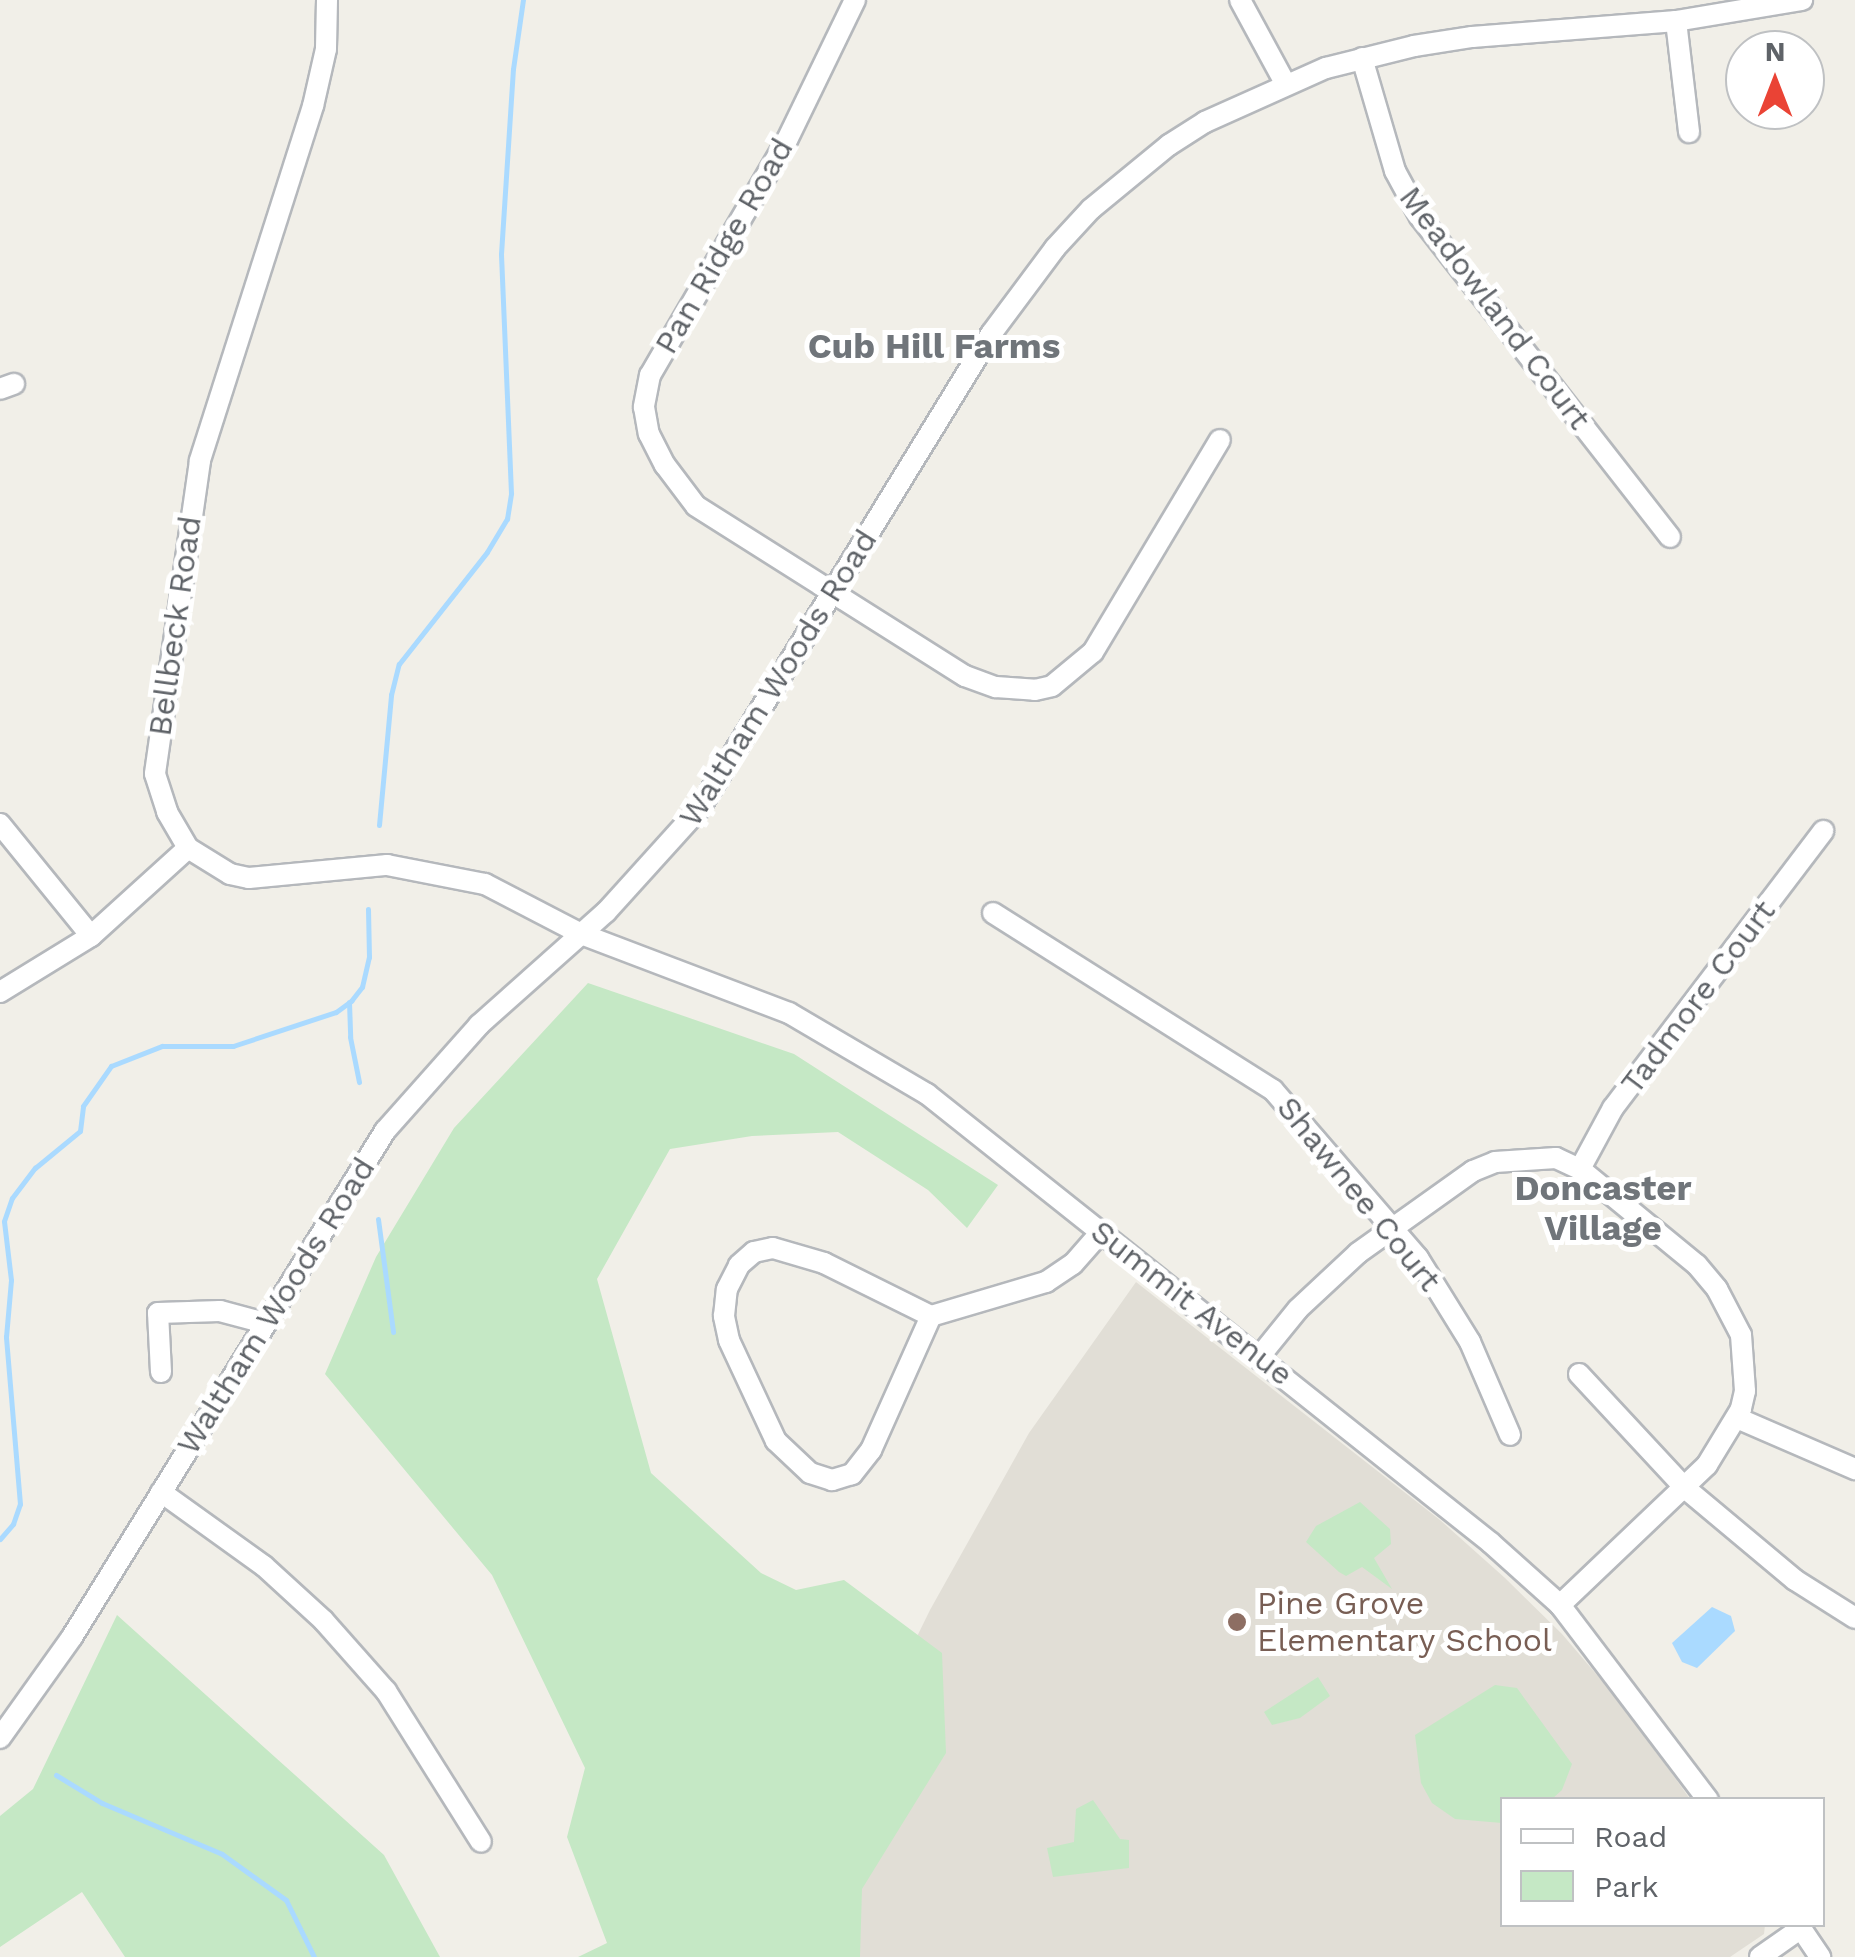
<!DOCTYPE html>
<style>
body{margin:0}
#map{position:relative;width:1855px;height:1957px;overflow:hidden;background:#f1efe8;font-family:"Work Sans",sans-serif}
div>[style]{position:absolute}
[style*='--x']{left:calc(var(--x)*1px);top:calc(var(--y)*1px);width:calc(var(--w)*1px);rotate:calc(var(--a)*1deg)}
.education>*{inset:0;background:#e1ded6}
.green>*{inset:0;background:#c5e8c5}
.water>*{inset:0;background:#aadaff}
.stream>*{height:5px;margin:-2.5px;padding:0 2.5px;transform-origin:2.5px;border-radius:2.5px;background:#aadaff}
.roads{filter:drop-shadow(2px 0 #b5b8bc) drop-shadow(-2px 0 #b5b8bc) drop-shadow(0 2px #b5b8bc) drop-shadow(0 -2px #b5b8bc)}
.minor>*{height:20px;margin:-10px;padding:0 10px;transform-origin:10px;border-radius:10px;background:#fff}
.dots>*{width:28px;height:28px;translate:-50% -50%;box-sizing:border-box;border:5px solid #fff;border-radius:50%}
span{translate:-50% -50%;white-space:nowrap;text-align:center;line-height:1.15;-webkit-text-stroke:10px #fff;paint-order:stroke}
.street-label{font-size:32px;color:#5f6368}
.education-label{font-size:32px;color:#785e54}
.left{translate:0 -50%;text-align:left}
.neighbourhood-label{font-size:35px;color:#70757a;font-weight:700}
.legend{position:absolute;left:1500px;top:1797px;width:325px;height:130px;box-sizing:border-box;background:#fff;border:2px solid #bfc1c3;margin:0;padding:12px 18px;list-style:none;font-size:30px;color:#5f6368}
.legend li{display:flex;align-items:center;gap:20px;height:50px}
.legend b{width:50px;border:2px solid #bfc1c3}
.north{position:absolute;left:1725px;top:30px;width:100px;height:100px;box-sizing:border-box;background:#fff;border:2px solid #bfc1c3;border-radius:50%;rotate:0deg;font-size:28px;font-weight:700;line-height:40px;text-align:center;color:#5f6368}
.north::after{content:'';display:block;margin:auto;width:35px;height:45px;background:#ea4335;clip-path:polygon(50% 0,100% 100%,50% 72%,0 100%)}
</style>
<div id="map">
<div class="education">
<div style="clip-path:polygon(1136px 1282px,1440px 1520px,1505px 1578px,1562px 1634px,1626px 1709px,1690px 1799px,1502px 1800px,1502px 1924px,1765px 1925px,1764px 1934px,1730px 1957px,801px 1957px,905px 1661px,930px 1610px,1029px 1433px)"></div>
</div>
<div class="green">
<div style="clip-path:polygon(588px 983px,794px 1054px,998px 1185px,967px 1228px,928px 1190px,838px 1132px,752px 1136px,670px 1149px,597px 1279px,651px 1473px,761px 1573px,796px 1590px,844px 1580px,942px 1653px,946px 1753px,862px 1889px,860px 1957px,578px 1957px,607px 1943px,567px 1837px,585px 1768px,492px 1575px,325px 1374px,376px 1257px,454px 1128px)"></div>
<div style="clip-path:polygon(1360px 1502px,1390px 1529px,1391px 1544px,1374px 1558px,1392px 1589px,1362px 1567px,1346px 1576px,1339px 1572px,1306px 1542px,1316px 1526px)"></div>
<div style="clip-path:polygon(117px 1615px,384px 1855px,440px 1957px,125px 1957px,82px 1892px,0 1947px,0 1816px,33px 1789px)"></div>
<div style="clip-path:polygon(1318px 1677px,1330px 1696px,1300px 1718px,1272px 1725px,1264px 1712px)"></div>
<div style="clip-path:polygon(1495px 1685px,1517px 1688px,1572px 1764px,1562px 1790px,1552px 1799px,1502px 1800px,1502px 1823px,1455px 1819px,1432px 1803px,1421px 1783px,1415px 1735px)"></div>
<div style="clip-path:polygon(1093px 1800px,1120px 1839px,1129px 1840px,1129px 1868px,1053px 1877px,1047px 1848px,1074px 1842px,1076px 1809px)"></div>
</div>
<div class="water">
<div style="clip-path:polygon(1712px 1607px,1731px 1616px,1735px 1631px,1697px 1668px,1682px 1662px,1672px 1643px)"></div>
</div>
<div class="stream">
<div style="--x:379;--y:825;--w:131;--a:-84.7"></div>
<div style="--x:391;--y:695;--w:32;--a:-76"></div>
<div style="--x:399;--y:664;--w:142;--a:-51.8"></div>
<div style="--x:487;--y:552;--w:39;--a:-59"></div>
<div style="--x:507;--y:519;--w:26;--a:-81"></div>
<div style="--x:511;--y:493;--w:239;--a:-92.4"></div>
<div style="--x:501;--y:254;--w:185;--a:-86.3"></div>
<div style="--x:513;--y:69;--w:70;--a:-81.8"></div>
<div style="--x:349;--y:1002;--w:35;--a:88"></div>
<div style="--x:350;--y:1037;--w:46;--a:78.7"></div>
<div style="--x:378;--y:1219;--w:114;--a:82.4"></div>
<div style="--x:0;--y:1539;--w:20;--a:-49"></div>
<div style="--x:13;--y:1524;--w:21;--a:-71"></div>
<div style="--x:20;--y:1504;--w:168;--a:-94.8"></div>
<div style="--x:6;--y:1337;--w:57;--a:-85"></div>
<div style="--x:11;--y:1280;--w:59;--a:-96.8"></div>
<div style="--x:4;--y:1221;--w:24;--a:-71"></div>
<div style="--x:12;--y:1198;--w:38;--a:-53"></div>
<div style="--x:35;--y:1168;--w:58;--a:-39.4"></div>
<div style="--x:80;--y:1131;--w:25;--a:-83"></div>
<div style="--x:83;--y:1106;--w:49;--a:-55"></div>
<div style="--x:111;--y:1066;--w:55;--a:-21.4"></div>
<div style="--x:162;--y:1046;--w:71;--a:0"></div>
<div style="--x:233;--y:1046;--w:108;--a:-18.3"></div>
<div style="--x:336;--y:1012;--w:19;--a:-36"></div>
<div style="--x:351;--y:1001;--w:18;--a:-52"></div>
<div style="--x:362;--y:987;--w:31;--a:-77"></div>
<div style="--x:369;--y:957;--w:48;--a:-91.2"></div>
<div style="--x:56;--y:1775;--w:54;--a:31.3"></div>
<div style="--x:102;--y:1803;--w:130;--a:23"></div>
<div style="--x:222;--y:1854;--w:79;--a:35.7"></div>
<div style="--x:286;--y:1900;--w:64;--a:63.8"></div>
</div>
<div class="roads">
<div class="minor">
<div style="--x:327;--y:0;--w:49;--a:91.2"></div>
<div style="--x:326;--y:49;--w:58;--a:102.8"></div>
<div style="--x:313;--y:106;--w:373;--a:107.7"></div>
<div style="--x:200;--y:461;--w:316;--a:98.2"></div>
<div style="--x:155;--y:774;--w:40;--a:72"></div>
<div style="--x:167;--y:812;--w:42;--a:59.7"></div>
<div style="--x:188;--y:848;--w:49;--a:31.8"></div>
<div style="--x:230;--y:874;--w:19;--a:12"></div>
<div style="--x:249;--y:878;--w:139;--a:-5.4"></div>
<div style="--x:387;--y:865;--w:100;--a:11"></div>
<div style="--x:485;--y:884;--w:108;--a:27.5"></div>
<div style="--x:581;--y:934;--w:222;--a:20.8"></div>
<div style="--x:789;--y:1013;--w:160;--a:30.4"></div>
<div style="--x:927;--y:1094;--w:721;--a:38.52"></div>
<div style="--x:1491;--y:1543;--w:93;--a:41.9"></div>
<div style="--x:1560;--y:1605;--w:245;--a:52.8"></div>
<div style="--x:855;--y:0;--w:156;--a:115.9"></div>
<div style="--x:787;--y:140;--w:272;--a:120.2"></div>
<div style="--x:650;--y:375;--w:33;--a:101"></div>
<div style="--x:644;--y:407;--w:27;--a:80"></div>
<div style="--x:649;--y:434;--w:35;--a:63"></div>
<div style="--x:665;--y:465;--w:51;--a:52.9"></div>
<div style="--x:696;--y:506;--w:318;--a:32.3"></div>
<div style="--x:965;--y:676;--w:33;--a:20"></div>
<div style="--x:996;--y:687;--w:39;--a:4"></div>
<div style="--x:1035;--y:690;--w:17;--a:-13"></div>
<div style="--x:1052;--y:686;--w:53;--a:-39.7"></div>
<div style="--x:1093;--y:652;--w:247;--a:-59.1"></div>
<div style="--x:1240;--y:0;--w:94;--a:61.5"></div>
<div style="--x:1676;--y:21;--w:112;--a:83.3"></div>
<div style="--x:1362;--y:58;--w:118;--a:73.7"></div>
<div style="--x:1395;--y:171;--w:52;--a:61.5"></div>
<div style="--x:1420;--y:217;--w:406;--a:52"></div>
<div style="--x:0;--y:389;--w:15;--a:-20"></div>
<div style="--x:0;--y:824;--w:144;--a:50.9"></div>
<div style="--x:993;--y:913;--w:331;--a:32.3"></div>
<div style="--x:1273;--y:1090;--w:222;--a:49.2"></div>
<div style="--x:1418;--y:1258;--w:99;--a:58.2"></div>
<div style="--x:1470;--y:1342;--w:101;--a:66.7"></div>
<div style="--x:0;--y:992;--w:107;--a:-31.6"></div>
<div style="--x:91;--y:936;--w:131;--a:-42.2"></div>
<div style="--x:1580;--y:1169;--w:69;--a:-61.6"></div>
<div style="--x:1613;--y:1108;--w:348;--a:-52.8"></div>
<div style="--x:773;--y:1248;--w:53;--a:16.4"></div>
<div style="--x:824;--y:1263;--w:119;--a:26.4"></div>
<div style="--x:931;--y:1316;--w:147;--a:114.1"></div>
<div style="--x:871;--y:1450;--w:31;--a:128"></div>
<div style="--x:852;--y:1474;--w:21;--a:163"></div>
<div style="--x:832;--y:1480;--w:23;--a:-162"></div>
<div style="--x:810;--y:1473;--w:47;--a:-136.7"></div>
<div style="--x:776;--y:1441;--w:111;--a:-115"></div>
<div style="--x:729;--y:1340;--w:25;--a:-102"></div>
<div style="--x:724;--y:1316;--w:27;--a:-84"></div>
<div style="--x:727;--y:1289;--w:27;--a:-63"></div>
<div style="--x:739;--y:1265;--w:20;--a:-41"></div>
<div style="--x:754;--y:1252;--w:19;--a:-12"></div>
<div style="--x:931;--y:1316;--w:120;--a:-16.5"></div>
<div style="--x:1046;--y:1282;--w:32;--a:-34"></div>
<div style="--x:1073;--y:1264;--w:44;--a:-48.7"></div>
<div style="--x:1260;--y:1356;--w:60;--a:-51"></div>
<div style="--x:1298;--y:1309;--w:82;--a:-43"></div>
<div style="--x:1358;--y:1253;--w:141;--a:-35.5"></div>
<div style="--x:1473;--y:1171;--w:24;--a:-22"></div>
<div style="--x:1495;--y:1162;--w:61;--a:-3.8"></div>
<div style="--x:1556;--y:1158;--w:26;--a:25"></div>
<div style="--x:1580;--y:1169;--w:151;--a:39.4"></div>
<div style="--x:1697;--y:1265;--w:31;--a:50"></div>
<div style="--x:1717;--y:1289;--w:52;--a:62.4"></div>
<div style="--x:1741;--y:1335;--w:56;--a:85.9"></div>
<div style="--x:1745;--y:1391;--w:18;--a:103"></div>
<div style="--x:1741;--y:1409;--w:66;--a:121.3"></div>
<div style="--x:1707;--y:1465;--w:203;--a:136.4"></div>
<div style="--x:161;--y:1372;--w:59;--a:-92.9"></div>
<div style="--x:158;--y:1313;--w:62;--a:-1.8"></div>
<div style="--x:220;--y:1311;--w:47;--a:14.9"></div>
<div style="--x:1579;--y:1374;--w:156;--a:47.1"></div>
<div style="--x:1685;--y:1488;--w:143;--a:39.9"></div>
<div style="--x:1795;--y:1580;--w:71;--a:32.3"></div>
<div style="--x:1737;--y:1418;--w:129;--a:23.4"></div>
<div style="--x:161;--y:1492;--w:127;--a:35.7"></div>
<div style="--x:264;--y:1566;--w:81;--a:42.5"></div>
<div style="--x:324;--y:1621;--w:94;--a:48.5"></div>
<div style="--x:386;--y:1691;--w:178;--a:57.8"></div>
<div style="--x:0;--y:1738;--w:124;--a:-54.5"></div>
<div style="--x:72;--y:1637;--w:595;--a:-58.26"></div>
<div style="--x:385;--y:1131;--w:142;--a:-48.4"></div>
<div style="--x:479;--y:1025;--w:170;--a:-41.7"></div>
<div style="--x:606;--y:912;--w:140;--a:-47.9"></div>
<div style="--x:700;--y:808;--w:556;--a:-58.45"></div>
<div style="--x:991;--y:334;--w:107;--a:-53.3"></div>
<div style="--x:1055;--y:248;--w:53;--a:-47.3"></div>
<div style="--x:1091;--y:209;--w:101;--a:-39.4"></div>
<div style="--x:1169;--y:145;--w:43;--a:-32.6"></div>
<div style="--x:1205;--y:122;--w:133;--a:-24.1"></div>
<div style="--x:1326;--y:68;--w:91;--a:-14"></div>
<div style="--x:1414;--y:46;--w:59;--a:-8.8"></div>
<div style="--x:1472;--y:37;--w:205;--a:-4.5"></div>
<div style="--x:1676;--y:21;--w:128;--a:-9.5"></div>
<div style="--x:1798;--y:1924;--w:40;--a:56"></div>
<div style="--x:1760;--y:1957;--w:49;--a:-35"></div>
</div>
</div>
<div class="dots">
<div style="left:1237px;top:1622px;background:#8d6e63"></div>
</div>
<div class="street-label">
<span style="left:724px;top:246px;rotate:-60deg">Pan Ridge Road</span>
<span style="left:1495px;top:308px;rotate:53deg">Meadowland Court</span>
<span style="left:175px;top:626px;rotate:-82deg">Bellbeck Road</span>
<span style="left:778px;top:678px;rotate:-58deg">Waltham Woods Road</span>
<span style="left:1698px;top:997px;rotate:-53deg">Tadmore Court</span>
<span style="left:1359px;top:1194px;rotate:51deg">Shawnee Court</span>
<span style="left:1192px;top:1303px;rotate:38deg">Summit Avenue</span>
<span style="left:276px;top:1306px;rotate:-58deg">Waltham Woods Road</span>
</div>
<div class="education-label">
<span class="left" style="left:1257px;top:1622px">Pine Grove<br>Elementary School</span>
</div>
<div class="neighbourhood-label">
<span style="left:934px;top:346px">Cub Hill Farms</span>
<span style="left:1603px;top:1208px">Doncaster<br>Village</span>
</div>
<ul class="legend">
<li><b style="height:12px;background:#fff"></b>Road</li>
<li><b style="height:28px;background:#c5e8c5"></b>Park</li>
</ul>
<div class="north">N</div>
</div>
